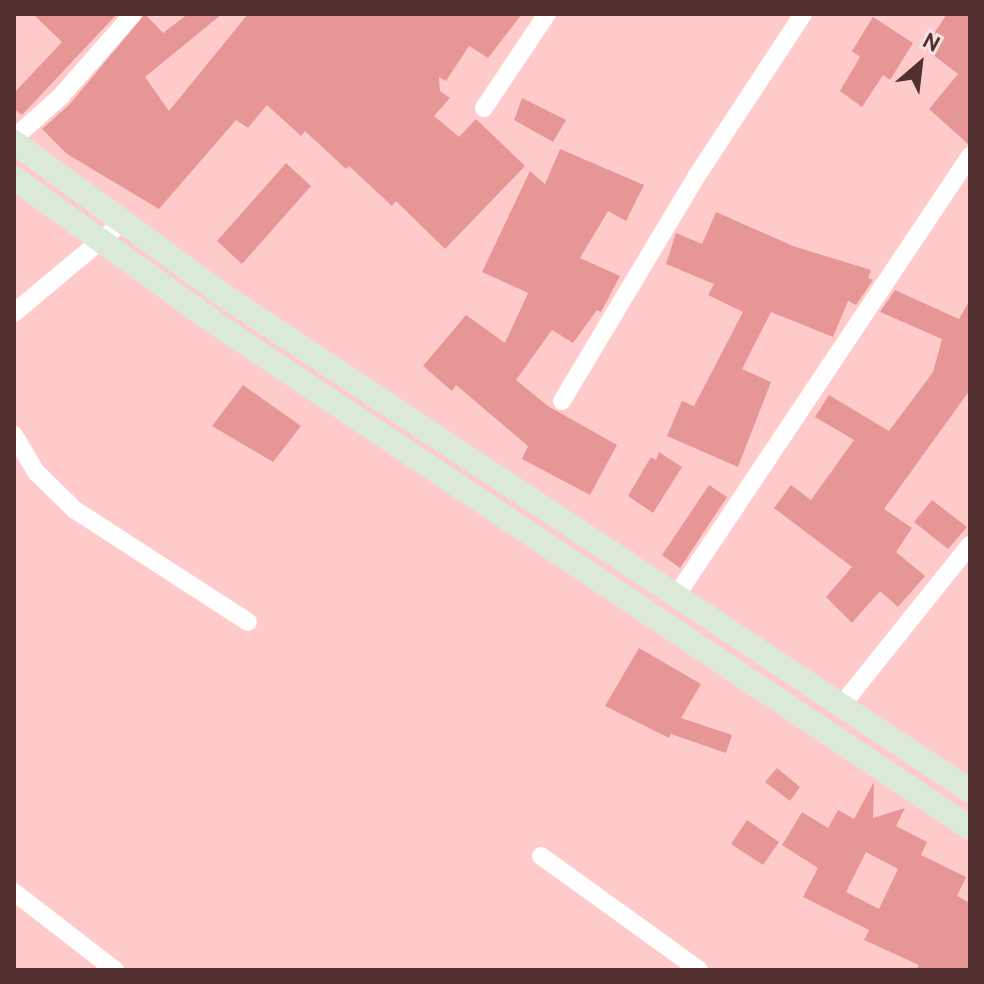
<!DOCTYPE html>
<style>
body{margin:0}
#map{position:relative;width:984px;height:984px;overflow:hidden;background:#ffcbca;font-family:Cabin,sans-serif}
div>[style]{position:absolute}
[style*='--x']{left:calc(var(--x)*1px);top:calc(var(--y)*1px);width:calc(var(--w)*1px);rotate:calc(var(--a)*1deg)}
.building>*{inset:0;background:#e79696}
.minor>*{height:18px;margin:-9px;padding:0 9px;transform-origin:9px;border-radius:9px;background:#fff}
.secondary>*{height:24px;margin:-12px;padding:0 12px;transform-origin:12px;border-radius:12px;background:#dbe9d8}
span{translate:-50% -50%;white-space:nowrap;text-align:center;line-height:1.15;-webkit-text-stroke:6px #f4e2e2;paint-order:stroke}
.frame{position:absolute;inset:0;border:16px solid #523030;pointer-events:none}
.north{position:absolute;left:880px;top:24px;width:80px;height:80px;-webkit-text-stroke:6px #f4e2e2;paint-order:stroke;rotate:28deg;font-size:22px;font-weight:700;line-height:32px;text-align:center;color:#523030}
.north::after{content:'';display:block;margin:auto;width:28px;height:36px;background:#523030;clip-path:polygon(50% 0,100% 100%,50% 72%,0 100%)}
</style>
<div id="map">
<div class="building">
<div style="clip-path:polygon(33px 14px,117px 14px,22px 115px,14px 109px,14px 93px,62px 42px)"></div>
<div style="clip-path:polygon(145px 14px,163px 33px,188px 14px,222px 14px,145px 77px,169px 111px,248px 14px,522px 14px,488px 58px,469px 46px,446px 81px,439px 77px,440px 91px,450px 98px,434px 116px,459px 137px,476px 119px,525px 166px,445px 249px,396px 201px,392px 206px,349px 166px,346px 169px,305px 131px,301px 136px,267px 105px,248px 128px,236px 120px,159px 209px,67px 154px,42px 129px,69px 105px)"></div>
<div style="clip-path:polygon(947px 14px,970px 14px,968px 144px,929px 109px,958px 74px,924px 48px)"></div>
<div style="clip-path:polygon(873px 17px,913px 43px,890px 80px,883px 75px,862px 107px,840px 91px,860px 57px,852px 51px)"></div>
<div style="clip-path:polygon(522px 98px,566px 120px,553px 142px,514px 120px)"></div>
<div style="clip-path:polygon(560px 149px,644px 185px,626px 221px,608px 211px,580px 258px,620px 276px,601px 312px,597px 310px,573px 343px,552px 330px,516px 380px,548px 406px,617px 445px,590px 495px,522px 459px,528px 446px,456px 385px,452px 391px,423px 366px,466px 315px,505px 343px,528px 293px,482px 272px,530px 171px,545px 184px)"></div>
<div style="clip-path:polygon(286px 163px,311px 186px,242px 264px,217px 241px)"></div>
<div style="clip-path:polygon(716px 212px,793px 246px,871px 270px,868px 278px,873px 280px,856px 305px,848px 301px,833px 337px,771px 312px,742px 369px,771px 382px,738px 467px,667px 436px,682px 401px,694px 406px,743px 312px,708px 295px,714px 284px,666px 264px,676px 233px,702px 244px)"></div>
<div style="clip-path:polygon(895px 290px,959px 319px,970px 300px,970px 390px,884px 509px,912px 528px,896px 552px,925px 576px,898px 607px,880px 591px,852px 623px,826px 597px,852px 567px,774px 508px,791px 485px,811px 500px,854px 440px,815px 417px,829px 395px,889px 431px,933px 372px,942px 339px,880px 312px)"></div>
<div style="clip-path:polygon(243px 385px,301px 426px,273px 462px,212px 426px)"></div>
<div style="clip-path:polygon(659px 452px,682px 467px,653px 513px,628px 496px,651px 457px,656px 460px)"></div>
<div style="clip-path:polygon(709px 485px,727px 497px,680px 568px,662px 555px)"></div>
<div style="clip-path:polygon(932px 500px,967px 527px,948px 549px,914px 522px)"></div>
<div style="clip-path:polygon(639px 648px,701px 684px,681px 718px,732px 735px,726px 753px,671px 734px,669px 738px,605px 706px)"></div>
<div style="clip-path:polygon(777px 768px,800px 787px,790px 801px,765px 782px)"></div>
<div style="clip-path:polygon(evenodd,874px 782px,873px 818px,905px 808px,896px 826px,927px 842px,921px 855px,966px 877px,957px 896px,970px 903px,970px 970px,916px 970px,919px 965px,864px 940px,869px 930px,803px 897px,818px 868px,782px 845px,802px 812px,828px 828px,838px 810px,854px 819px,874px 782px,866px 852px,898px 869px,879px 909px,846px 892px,866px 852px)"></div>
<div style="clip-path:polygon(747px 820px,779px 842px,763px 865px,731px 844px)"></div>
</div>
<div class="minor">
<div style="--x:484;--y:108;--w:113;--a:-56.2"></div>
<div style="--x:14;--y:138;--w:62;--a:-41.7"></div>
<div style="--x:60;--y:97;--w:111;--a:-48.7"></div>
<div style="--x:14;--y:313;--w:142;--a:-39.9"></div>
<div style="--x:562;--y:401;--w:261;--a:-59.1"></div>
<div style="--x:696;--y:177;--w:195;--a:-56.7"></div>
<div style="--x:14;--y:435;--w:43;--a:59.3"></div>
<div style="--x:36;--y:472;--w:54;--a:44.3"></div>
<div style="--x:75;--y:510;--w:206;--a:32.9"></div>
<div style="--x:678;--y:593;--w:526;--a:-56.25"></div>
<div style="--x:841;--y:706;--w:206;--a:-51.3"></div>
<div style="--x:541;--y:856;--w:195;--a:35.8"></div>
<div style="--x:14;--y:892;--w:128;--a:37.7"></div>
</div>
<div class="secondary">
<div style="--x:14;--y:142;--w:263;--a:36.2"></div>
<div style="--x:226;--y:297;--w:893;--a:33.58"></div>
<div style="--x:14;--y:178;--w:244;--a:35.8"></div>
<div style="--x:212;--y:321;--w:912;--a:33.78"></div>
</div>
<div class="frame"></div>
<div class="north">N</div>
</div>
